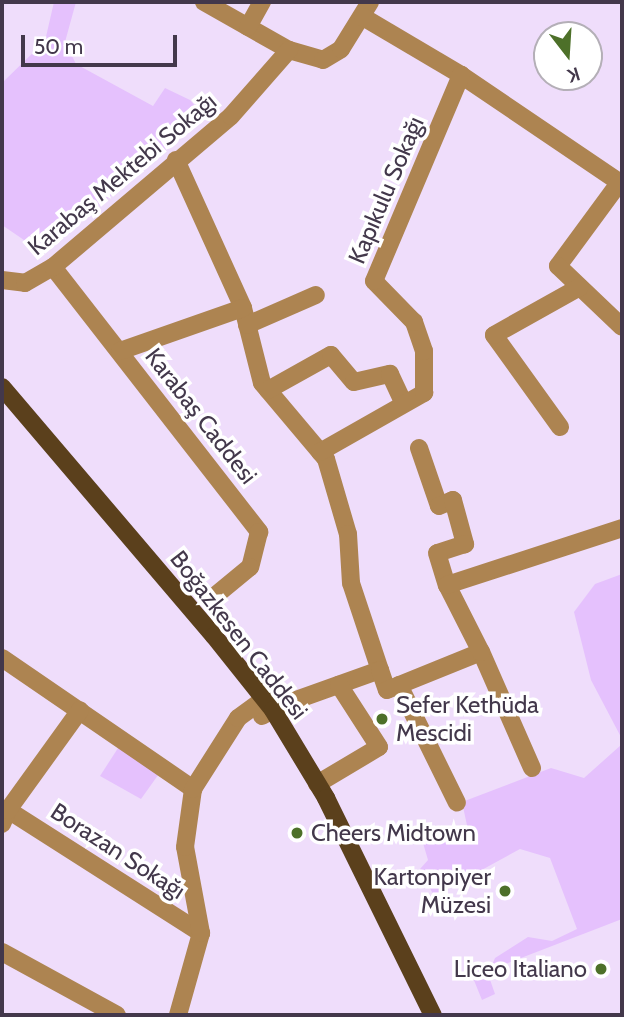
<!DOCTYPE html>
<meta charset="utf-8">
<style>
body{margin:0}
#map{position:relative;width:624px;height:1017px;overflow:hidden;background:#efddfb;font-family:Cabin,sans-serif}
div>[style]{position:absolute}
[style*='--x']{left:calc(var(--x)*1px);top:calc(var(--y)*1px);width:calc(var(--w)*1px);rotate:calc(var(--a)*1deg)}
.green>*{inset:0;background:#e5c1fd}
.minor>*{height:18px;margin:-9px;padding:0 9px;transform-origin:9px;border-radius:9px;background:#ad8451}
.major>*{height:18px;margin:-9px;padding:0 9px;transform-origin:9px;border-radius:9px;background:#5b401c}
.dots>*{width:19px;height:19px;translate:-50% -50%;box-sizing:border-box;border:4px solid #fff;border-radius:50%}
span{translate:-50% -50%;white-space:nowrap;text-align:center;line-height:1.15;-webkit-text-stroke:7px #fff;paint-order:stroke}
.street-label{font-size:24px;color:#43384b}
.poi-label{font-size:24px;color:#43384b}
.left{translate:0 -50%;text-align:left}
.right{translate:-100% -50%;text-align:right}
.frame{position:absolute;inset:0;border:4px solid #43384b;pointer-events:none}
.north{position:absolute;left:533px;top:21px;width:70px;height:70px;box-sizing:border-box;background:#fff;border:2px solid #b4afb7;border-radius:50%;rotate:163deg;font-size:19px;font-weight:700;line-height:28px;text-align:center;color:#43384b}
.north::after{content:'';display:block;margin:auto;width:24px;height:32px;background:#4d7029;clip-path:polygon(50% 0,100% 100%,50% 72%,0 100%)}
.scale{position:absolute;left:21px;top:35px;width:156px;height:32px;box-sizing:border-box;border:4px solid #43384b;border-top:0;padding-left:9px;font-size:21px;line-height:24px;white-space:nowrap;color:#43384b;-webkit-text-stroke:5px #fff;paint-order:stroke}
</style>
<div id="map">
<div class="green">
<div style="clip-path:polygon(54px 2px,76px 2px,65px 42px,76px 64px,153px 106px,165px 88px,190px 100px,204px 117px,43px 253px,2px 225px,2px 83px,45px 41px)"></div>
<div style="clip-path:polygon(622px 574px,622px 739px,591px 680px,574px 612px,595px 584px)"></div>
<div style="clip-path:polygon(120px 745px,161px 771px,141px 799px,100px 776px)"></div>
<div style="clip-path:polygon(621px 745px,622px 919px,487px 971px,495px 994px,482px 1000px,471px 973px,492px 965px,495px 958px,528px 937px,552px 941px,577px 929px,550px 858px,520px 849px,434px 896px,420px 869px,428px 860px,423px 843px,468px 830px,462px 802px,551px 768px,584px 778px)"></div>
</div>
<div class="minor">
<div style="--x:204;--y:2;--w:98;--a:29.5"></div>
<div style="--x:289;--y:50;--w:35;--a:16"></div>
<div style="--x:323;--y:60;--w:21;--a:-31"></div>
<div style="--x:341;--y:49;--w:55;--a:-58.3"></div>
<div style="--x:363;--y:17;--w:114;--a:30.6"></div>
<div style="--x:461;--y:75;--w:194;--a:34.1"></div>
<div style="--x:248;--y:27;--w:29;--a:-61"></div>
<div style="--x:176;--y:160;--w:162;--a:65.6"></div>
<div style="--x:243;--y:308;--w:77;--a:75.8"></div>
<div style="--x:262;--y:383;--w:99;--a:49.9"></div>
<div style="--x:326;--y:459;--w:78;--a:73.7"></div>
<div style="--x:348;--y:534;--w:49;--a:86.5"></div>
<div style="--x:351;--y:583;--w:92;--a:71.6"></div>
<div style="--x:619;--y:183;--w:103;--a:126.3"></div>
<div style="--x:558;--y:266;--w:88;--a:43.6"></div>
<div style="--x:53;--y:267;--w:336;--a:52.1"></div>
<div style="--x:259;--y:532;--w:36;--a:104"></div>
<div style="--x:250;--y:567;--w:44;--a:140.5"></div>
<div style="--x:2;--y:280;--w:23;--a:7"></div>
<div style="--x:25;--y:283;--w:32;--a:-30"></div>
<div style="--x:53;--y:267;--w:233;--a:-40.3"></div>
<div style="--x:231;--y:116;--w:88;--a:-48.7"></div>
<div style="--x:247;--y:325;--w:75;--a:-23.5"></div>
<div style="--x:120;--y:351;--w:130;--a:-19.3"></div>
<div style="--x:268;--y:390;--w:72;--a:-29.1"></div>
<div style="--x:331;--y:355;--w:35;--a:50"></div>
<div style="--x:354;--y:382;--w:37;--a:-13"></div>
<div style="--x:390;--y:374;--w:31;--a:65"></div>
<div style="--x:560;--y:427;--w:113;--a:-125.7"></div>
<div style="--x:494;--y:335;--w:98;--a:-29.2"></div>
<div style="--x:419;--y:448;--w:61;--a:71"></div>
<div style="--x:439;--y:506;--w:15;--a:-23"></div>
<div style="--x:453;--y:500;--w:46;--a:74.7"></div>
<div style="--x:465;--y:544;--w:29;--a:162"></div>
<div style="--x:437;--y:553;--w:34;--a:73"></div>
<div style="--x:320;--y:452;--w:120;--a:-29.6"></div>
<div style="--x:424;--y:393;--w:42;--a:-90"></div>
<div style="--x:424;--y:351;--w:31;--a:-109"></div>
<div style="--x:414;--y:322;--w:57;--a:-134.3"></div>
<div style="--x:374;--y:281;--w:224;--a:-67.1"></div>
<div style="--x:2;--y:658;--w:232;--a:34.4"></div>
<div style="--x:399;--y:685;--w:131;--a:63.8"></div>
<div style="--x:262;--y:716;--w:23;--a:-29"></div>
<div style="--x:282;--y:705;--w:104;--a:-19.7"></div>
<div style="--x:380;--y:670;--w:21;--a:71"></div>
<div style="--x:387;--y:690;--w:101;--a:-22"></div>
<div style="--x:532;--y:768;--w:127;--a:-113.7"></div>
<div style="--x:481;--y:652;--w:75;--a:-116.9"></div>
<div style="--x:447;--y:585;--w:184;--a:-18"></div>
<div style="--x:317;--y:784;--w:72;--a:-30.8"></div>
<div style="--x:379;--y:747;--w:74;--a:-122.8"></div>
<div style="--x:8;--y:810;--w:229;--a:32.5"></div>
<div style="--x:2;--y:824;--w:15;--a:-67"></div>
<div style="--x:8;--y:810;--w:123;--a:-54.2"></div>
<div style="--x:2;--y:952;--w:131;--a:28.7"></div>
<div style="--x:178;--y:1015;--w:85;--a:-74.3"></div>
<div style="--x:201;--y:933;--w:87;--a:-100.5"></div>
<div style="--x:185;--y:847;--w:59;--a:-82.1"></div>
<div style="--x:193;--y:789;--w:84;--a:-57.6"></div>
<div style="--x:238;--y:718;--w:32;--a:-36"></div>
</div>
<div class="major">
<div style="--x:2;--y:387;--w:327;--a:49.6"></div>
<div style="--x:214;--y:636;--w:95;--a:51.4"></div>
<div style="--x:273;--y:710;--w:103;--a:58.9"></div>
<div style="--x:326;--y:798;--w:242;--a:63.8"></div>
</div>
<div class="dots">
<div style="left:382px;top:719px;background:#4d7029"></div>
<div style="left:297px;top:833px;background:#4d7029"></div>
<div style="left:505px;top:891px;background:#4d7029"></div>
<div style="left:601px;top:969px;background:#4d7029"></div>
</div>
<div class="street-label">
<span style="left:122px;top:174px;rotate:-40deg">Karabaş Mektebi Sokağı</span>
<span style="left:386px;top:190px;rotate:-67deg">Kapıkulu Sokağı</span>
<span style="left:201px;top:416px;rotate:52deg">Karabaş Caddesi</span>
<span style="left:239px;top:635px;rotate:52deg">Boğazkesen Caddesi</span>
<span style="left:118px;top:851px;rotate:33deg">Borazan Sokağı</span>
</div>
<div class="poi-label">
<span class="left" style="left:396px;top:719px">Sefer Kethüda<br>Mescidi</span>
<span class="left" style="left:311px;top:833px">Cheers Midtown</span>
<span class="right" style="left:491px;top:891px">Kartonpiyer<br>Müzesi</span>
<span class="right" style="left:587px;top:969px">Liceo Italiano</span>
</div>
<div class="frame"></div>
<div class="north">K</div>
<div class="scale">50 m</div>
</div>
